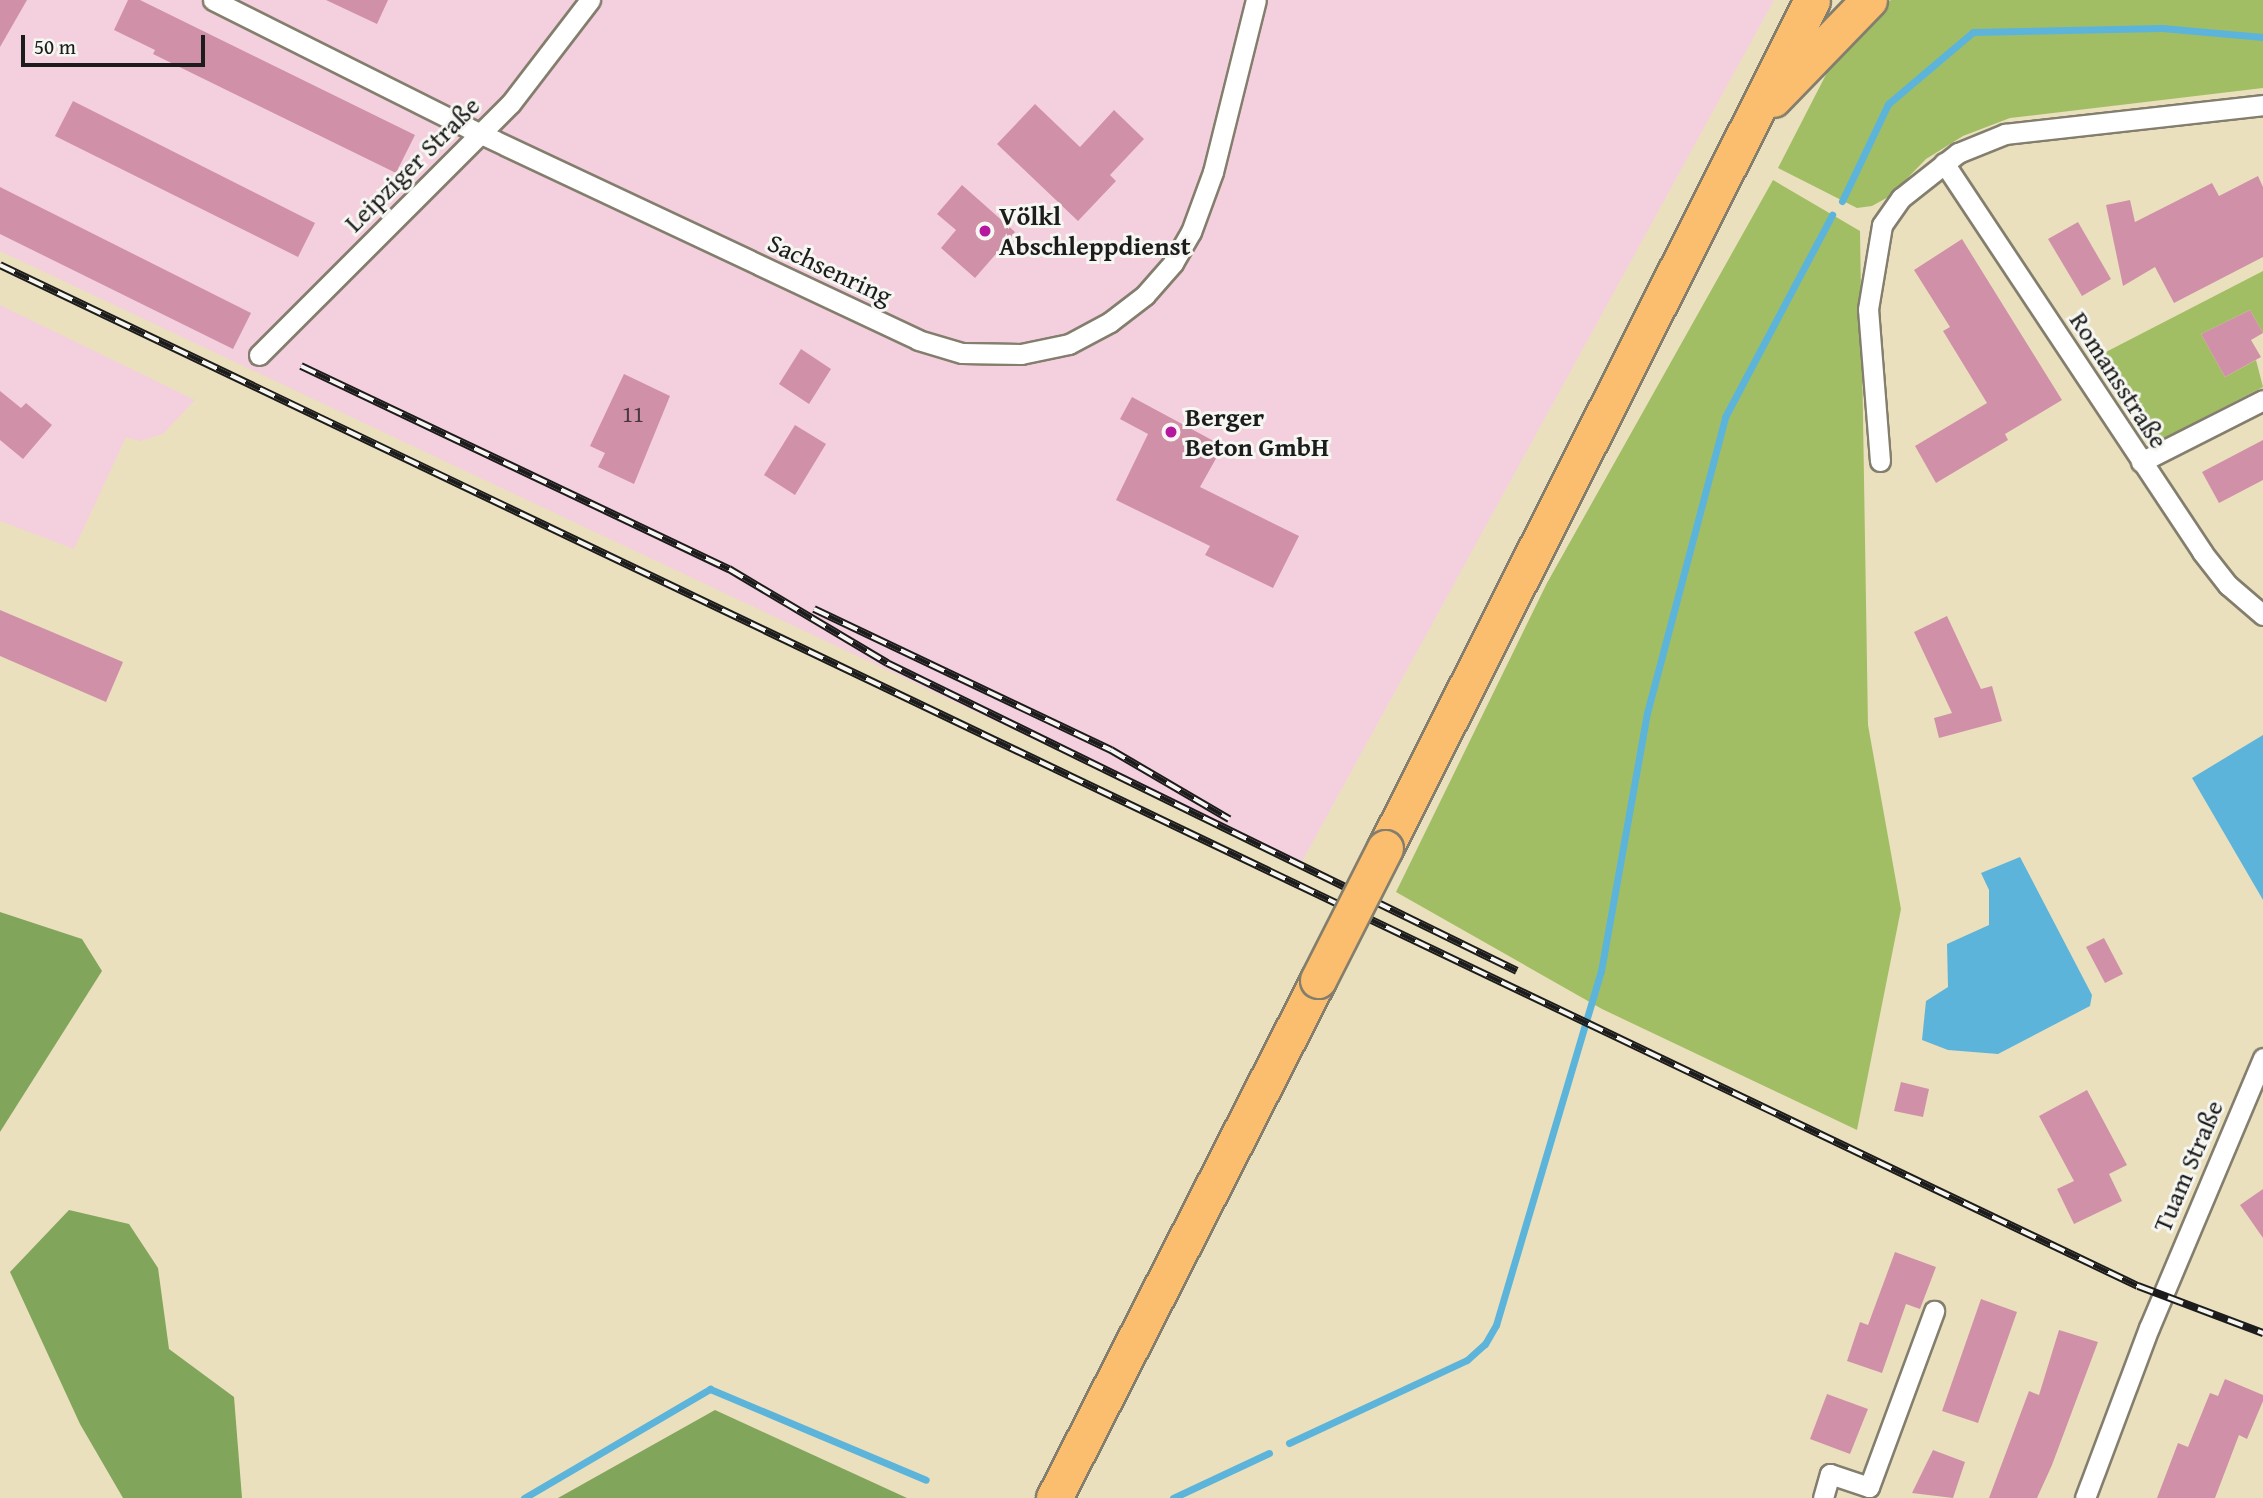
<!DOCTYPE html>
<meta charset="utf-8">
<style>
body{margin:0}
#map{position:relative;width:2263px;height:1498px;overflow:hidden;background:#eae0be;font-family:"Gentium Book Plus",serif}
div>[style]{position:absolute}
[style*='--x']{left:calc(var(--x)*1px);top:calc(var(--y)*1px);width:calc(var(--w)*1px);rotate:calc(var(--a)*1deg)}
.built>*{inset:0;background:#f4cfdd}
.green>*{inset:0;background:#a2be65}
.forest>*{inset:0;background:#81a55a}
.water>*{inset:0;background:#5db4da}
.stream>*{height:7px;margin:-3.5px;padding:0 3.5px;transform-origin:3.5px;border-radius:3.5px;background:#5db4da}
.building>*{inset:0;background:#d091a8}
.roads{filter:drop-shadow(2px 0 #837e6d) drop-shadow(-2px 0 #837e6d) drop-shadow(0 2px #837e6d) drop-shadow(0 -2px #837e6d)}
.street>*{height:19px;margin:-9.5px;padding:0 9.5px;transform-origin:9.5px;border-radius:9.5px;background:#fff}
.highway>*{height:35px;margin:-17.5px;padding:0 17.5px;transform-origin:17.5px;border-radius:17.5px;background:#fbbe6e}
.rail>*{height:8px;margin-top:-4px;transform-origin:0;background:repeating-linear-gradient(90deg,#f6f6f2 0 16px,#1c1c1c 0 32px);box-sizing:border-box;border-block:2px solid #1c1c1c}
.bridges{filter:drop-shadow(2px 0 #837e6d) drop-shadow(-2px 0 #837e6d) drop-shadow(0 2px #837e6d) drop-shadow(0 -2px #837e6d)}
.highway-bridge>*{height:35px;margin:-17.5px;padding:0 17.5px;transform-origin:17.5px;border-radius:17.5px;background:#fbbe6e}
.dots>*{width:19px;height:19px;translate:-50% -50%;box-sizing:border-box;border:4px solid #f6f6f2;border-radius:50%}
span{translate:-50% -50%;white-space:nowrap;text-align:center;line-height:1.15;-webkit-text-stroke:6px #f6f6f2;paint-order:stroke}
.number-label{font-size:23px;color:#49393f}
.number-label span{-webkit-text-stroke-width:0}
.street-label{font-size:26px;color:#1c1c1c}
.poi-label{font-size:26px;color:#1c1c1c;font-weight:700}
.left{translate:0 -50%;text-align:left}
.scale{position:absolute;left:21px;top:35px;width:184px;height:32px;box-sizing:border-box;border:4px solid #1c1c1c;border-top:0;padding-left:9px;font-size:21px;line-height:24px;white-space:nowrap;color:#1c1c1c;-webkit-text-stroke:5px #f6f6f2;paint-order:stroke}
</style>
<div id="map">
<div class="built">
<div style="clip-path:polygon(0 0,1774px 0,1300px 865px,0 251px)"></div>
<div style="clip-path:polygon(0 305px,195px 400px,163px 434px,140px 441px,126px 437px,74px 549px,0 521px)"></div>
</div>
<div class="green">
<div style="clip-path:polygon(1891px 0,2263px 0,2263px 88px,2010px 118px,1963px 136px,1926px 159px,1890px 196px,1872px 206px,1857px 208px,1778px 168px,1835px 57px,1866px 18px)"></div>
<div style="clip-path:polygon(1773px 180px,1860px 231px,1868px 725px,1901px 909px,1857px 1130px,1602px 1009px,1396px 892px,1547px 583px)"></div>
<div style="clip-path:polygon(2263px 271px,2263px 333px,2250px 310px,2201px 334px,2225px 377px,2256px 360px,2263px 387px,2158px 441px,2102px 354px)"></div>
</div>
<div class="forest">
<div style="clip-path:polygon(0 912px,82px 939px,102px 971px,0 1132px)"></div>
<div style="clip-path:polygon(69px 1210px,129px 1224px,158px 1268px,169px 1349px,234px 1397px,242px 1498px,123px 1498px,80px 1424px,10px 1272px)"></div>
<div style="clip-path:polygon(715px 1410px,907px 1498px,558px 1498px)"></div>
</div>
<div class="water">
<div style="clip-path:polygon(2263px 735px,2263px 900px,2192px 778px)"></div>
<div style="clip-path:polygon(2020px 857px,2092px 995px,2090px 1006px,1998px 1054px,1948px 1050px,1922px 1040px,1926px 1001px,1948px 987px,1947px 944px,1989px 925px,1989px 890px,1981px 873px)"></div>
</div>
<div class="stream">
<div style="--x:1842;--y:201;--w:107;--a:-64.6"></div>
<div style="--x:1888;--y:104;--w:111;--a:-40.3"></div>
<div style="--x:1973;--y:32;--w:189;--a:-1.2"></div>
<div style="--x:2162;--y:28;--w:101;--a:5.1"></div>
<div style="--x:1289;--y:1443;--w:196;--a:-25"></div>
<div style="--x:1467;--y:1360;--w:24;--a:-42"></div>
<div style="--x:1485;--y:1344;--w:22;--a:-60"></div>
<div style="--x:1496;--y:1325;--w:369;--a:-73.5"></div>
<div style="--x:1601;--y:971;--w:262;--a:-79.9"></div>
<div style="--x:1647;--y:713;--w:306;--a:-75.2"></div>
<div style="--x:1725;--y:417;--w:229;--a:-62.1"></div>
<div style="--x:524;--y:1498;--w:216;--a:-30.4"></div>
<div style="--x:710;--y:1389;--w:234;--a:22.8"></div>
<div style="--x:1173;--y:1498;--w:106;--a:-25.1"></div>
</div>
<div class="building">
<div style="clip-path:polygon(0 0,27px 0,0 47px)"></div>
<div style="clip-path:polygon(128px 0,140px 0,415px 135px,396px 173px,153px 54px,155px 50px,114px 30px)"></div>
<div style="clip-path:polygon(326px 0,388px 0,377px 24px)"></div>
<div style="clip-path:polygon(73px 101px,315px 223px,298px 257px,55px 136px)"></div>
<div style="clip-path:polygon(1035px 104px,1080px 147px,1114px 110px,1144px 139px,1110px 175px,1116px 181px,1078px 221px,997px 144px)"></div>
<div style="clip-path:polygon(2258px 176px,2263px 187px,2263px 257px,2174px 303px,2155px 267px,2123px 286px,2106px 205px,2130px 200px,2135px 222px,2212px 183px,2219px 196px)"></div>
<div style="clip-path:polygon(962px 185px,1015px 232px,975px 278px,941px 248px,956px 230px,937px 214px)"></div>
<div style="clip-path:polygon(0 187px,251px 313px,233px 349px,0 234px)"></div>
<div style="clip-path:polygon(2078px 222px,2111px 279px,2082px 296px,2048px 239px)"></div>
<div style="clip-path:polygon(1962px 239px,2062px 400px,2005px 434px,2008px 440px,1936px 483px,1915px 446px,1987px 403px,1943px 331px,1950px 327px,1914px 270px)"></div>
<div style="clip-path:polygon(2250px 310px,2263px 333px,2251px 340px,2261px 357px,2225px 377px,2201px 334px)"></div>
<div style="clip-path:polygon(801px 349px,831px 369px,809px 404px,779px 384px)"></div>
<div style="clip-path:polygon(624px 374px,670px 396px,634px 484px,598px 467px,605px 453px,590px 446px)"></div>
<div style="clip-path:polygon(0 391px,21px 408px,26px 403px,52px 425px,23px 459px,0 440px)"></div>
<div style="clip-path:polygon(1132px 397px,1223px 446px,1200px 487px,1299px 536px,1273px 588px,1205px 555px,1210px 546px,1116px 500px,1148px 434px,1120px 419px)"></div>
<div style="clip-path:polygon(795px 425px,826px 444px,795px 495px,764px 475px)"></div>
<div style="clip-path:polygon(2263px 440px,2263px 480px,2219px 503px,2202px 472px)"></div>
<div style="clip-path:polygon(0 610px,123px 662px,106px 702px,0 656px)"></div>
<div style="clip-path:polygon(1947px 616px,1981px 689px,1992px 686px,2002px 721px,1939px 738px,1934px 718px,1952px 713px,1914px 632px)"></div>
<div style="clip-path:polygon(2104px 938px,2123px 974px,2105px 983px,2086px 947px)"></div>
<div style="clip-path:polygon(1901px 1082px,1929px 1089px,1923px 1117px,1894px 1111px)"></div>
<div style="clip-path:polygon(2087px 1090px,2127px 1165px,2109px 1174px,2122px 1201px,2074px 1224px,2057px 1189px,2074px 1181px,2039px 1116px)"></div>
<div style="clip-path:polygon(2263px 1189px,2263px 1238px,2240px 1205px)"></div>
<div style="clip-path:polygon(1895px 1252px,1936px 1267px,1920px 1309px,1906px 1304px,1882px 1373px,1847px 1361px,1860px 1322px,1868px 1325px)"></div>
<div style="clip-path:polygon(1981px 1299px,2017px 1312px,1978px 1423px,1942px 1411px)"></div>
<div style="clip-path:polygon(2059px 1330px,2098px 1342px,2052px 1465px,2037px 1498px,1989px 1498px,2029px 1391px,2039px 1395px)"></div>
<div style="clip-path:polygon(2225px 1379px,2263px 1395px,2263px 1401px,2247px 1439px,2239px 1435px,2215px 1498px,2157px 1498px,2178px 1443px,2188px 1447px,2210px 1393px,2218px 1396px)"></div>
<div style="clip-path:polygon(1827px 1394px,1868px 1409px,1850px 1454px,1810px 1439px)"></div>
<div style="clip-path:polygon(1933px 1450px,1965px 1462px,1953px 1498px,1912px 1493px)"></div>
</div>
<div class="roads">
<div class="street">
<div style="--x:213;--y:0;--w:297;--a:26.6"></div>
<div style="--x:479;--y:133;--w:485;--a:25.2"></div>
<div style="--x:918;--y:340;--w:46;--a:16.5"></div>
<div style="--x:962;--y:353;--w:59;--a:1"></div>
<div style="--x:1021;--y:354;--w:49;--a:-11.8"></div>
<div style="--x:1069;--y:344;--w:47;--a:-28.2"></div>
<div style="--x:1110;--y:322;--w:44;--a:-37.6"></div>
<div style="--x:1145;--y:295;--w:43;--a:-48.8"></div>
<div style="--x:1173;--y:263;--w:36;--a:-60"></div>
<div style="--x:1191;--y:232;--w:64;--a:-69.9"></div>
<div style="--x:1213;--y:172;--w:177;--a:-76"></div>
<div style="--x:1944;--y:163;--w:467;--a:56.4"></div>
<div style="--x:2202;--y:552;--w:42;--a:51.8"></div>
<div style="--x:2228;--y:585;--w:46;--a:40.6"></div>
<div style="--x:259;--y:355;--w:356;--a:-45"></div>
<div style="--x:511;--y:103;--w:130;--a:-52.5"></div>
<div style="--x:1880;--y:461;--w:152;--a:-94.5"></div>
<div style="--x:1868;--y:309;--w:85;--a:-80.5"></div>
<div style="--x:1882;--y:225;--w:33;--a:-55"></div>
<div style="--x:1901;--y:198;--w:73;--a:-38.3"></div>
<div style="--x:1958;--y:153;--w:51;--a:-22"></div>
<div style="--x:2005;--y:134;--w:260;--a:-6.4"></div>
<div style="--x:2141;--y:462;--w:137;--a:-26.9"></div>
<div style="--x:1823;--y:1498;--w:25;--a:-74"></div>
<div style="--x:1830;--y:1474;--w:41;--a:18.4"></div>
<div style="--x:1869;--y:1487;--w:188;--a:-69.7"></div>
<div style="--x:2085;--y:1498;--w:182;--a:-69.4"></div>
<div style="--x:2149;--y:1328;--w:293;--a:-67.1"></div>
</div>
<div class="highway">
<div style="--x:1773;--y:99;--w:138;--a:-45.9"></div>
<div style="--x:1385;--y:848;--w:949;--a:-63.27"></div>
<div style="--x:1054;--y:1498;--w:581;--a:-62.99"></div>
</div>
</div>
<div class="rail">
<div style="--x:0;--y:265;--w:2369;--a:25.53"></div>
<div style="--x:2138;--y:1286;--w:134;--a:20.6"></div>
<div style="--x:301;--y:366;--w:474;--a:25.4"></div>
<div style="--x:729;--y:569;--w:184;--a:30.7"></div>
<div style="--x:887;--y:663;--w:701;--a:26.05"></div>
<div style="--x:814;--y:609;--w:329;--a:25.4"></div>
<div style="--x:1111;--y:750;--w:137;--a:30.3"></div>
</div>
<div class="bridges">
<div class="highway-bridge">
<div style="--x:1318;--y:980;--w:148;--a:-63.1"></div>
</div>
</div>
<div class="dots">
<div style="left:985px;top:231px;background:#b5179e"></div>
<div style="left:1171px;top:432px;background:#b5179e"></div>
</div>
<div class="number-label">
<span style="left:633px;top:414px">11</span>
</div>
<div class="street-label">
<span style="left:412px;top:164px;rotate:-45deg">Leipziger Straße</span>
<span style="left:830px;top:269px;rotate:25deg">Sachsenring</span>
<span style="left:2119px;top:380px;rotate:57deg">Romansstraße</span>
<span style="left:2188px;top:1166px;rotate:-67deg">Tuam Straße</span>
</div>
<div class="poi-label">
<span class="left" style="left:999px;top:231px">Völkl<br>Abschleppdienst</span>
<span class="left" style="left:1185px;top:432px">Berger<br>Beton GmbH</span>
</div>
<div class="scale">50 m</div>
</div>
